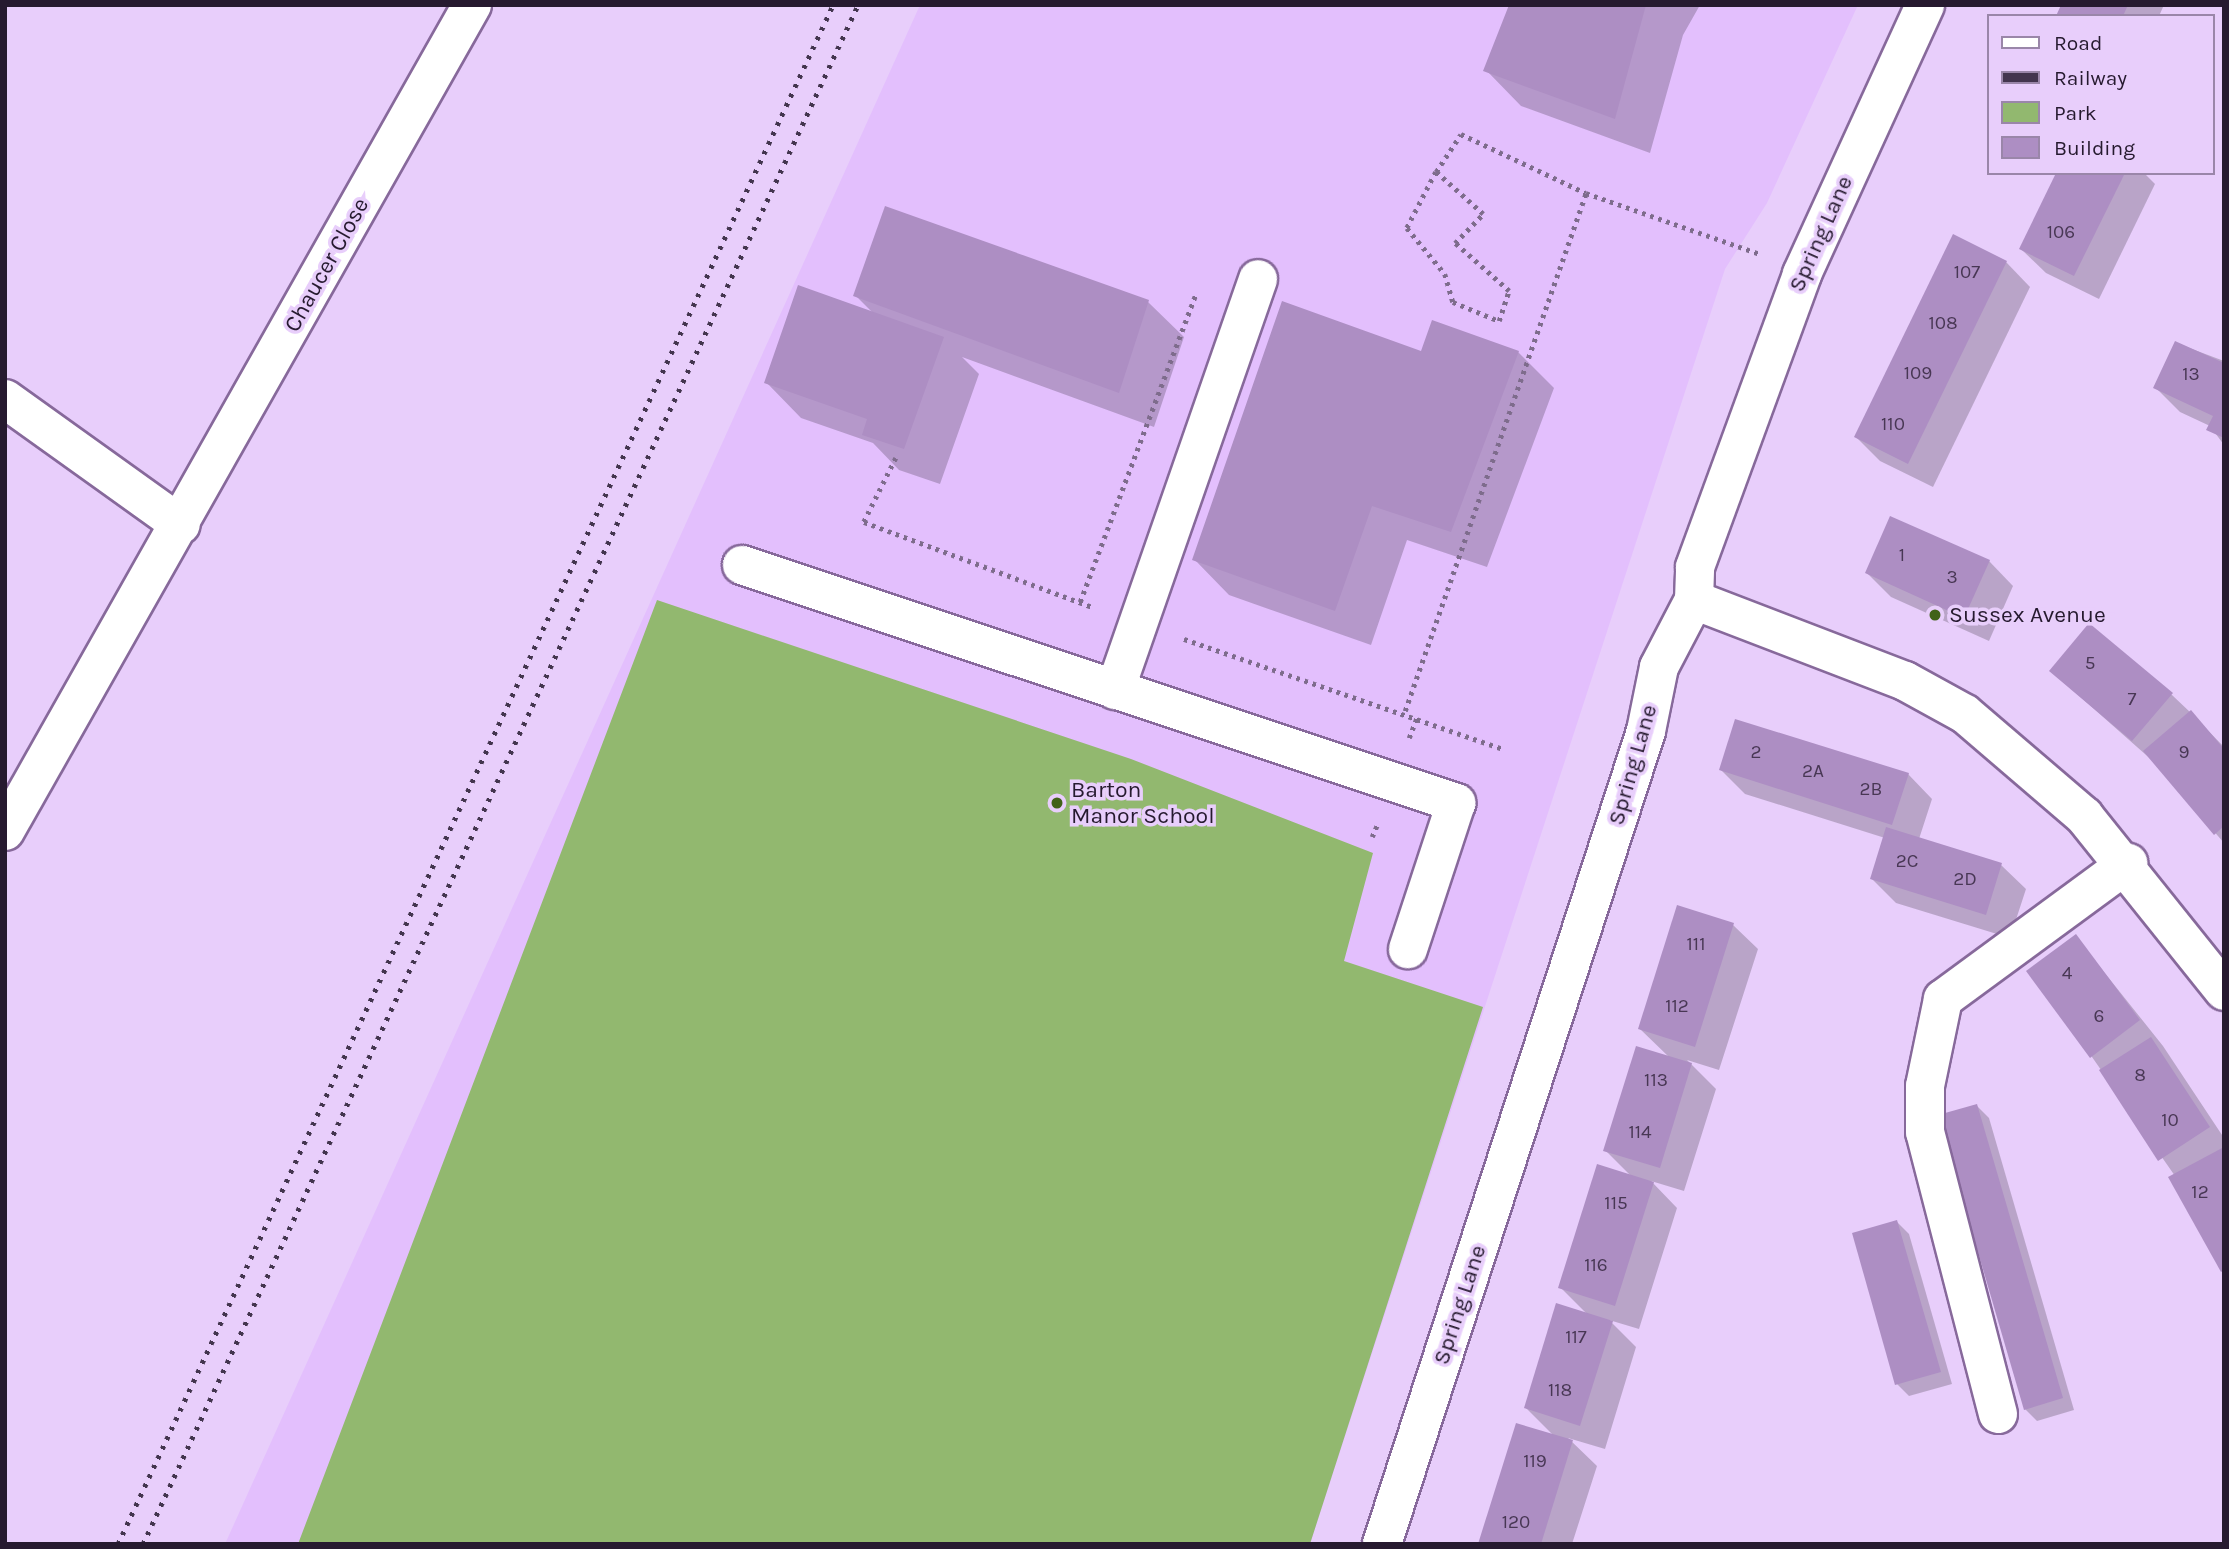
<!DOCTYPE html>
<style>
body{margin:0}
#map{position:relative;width:2229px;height:1549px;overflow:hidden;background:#e8cefb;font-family:Karla,sans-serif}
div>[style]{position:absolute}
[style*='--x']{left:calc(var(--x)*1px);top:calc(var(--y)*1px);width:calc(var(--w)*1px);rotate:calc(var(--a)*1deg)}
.built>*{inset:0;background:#e3bffd}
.green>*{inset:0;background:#92b86f}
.shadow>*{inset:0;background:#0003}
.building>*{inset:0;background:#ad8ec3}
.path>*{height:4.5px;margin-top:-2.25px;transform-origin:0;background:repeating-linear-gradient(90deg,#7e6c8c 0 3.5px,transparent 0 8.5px)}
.roads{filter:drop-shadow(2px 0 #87699b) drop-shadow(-2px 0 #87699b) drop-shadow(0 2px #87699b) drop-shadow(0 -2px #87699b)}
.minor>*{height:38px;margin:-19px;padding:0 19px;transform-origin:19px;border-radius:19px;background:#fff}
.rail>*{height:5px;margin-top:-2.5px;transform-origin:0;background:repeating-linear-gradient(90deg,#43354e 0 3.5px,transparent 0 10.5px)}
.dots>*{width:19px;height:19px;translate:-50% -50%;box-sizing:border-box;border:4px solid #e8cefb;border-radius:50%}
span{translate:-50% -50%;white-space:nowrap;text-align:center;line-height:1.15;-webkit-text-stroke:7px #e8cefb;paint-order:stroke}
.number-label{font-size:19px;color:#483754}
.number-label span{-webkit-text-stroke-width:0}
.street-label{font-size:23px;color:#261a2f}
.poi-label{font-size:23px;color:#261a2f}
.left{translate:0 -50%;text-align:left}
.frame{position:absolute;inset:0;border:7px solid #261a2f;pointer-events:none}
.legend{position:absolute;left:1987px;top:14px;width:228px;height:161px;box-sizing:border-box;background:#e8cefb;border:2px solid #9a86a9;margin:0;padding:9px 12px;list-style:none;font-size:21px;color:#261a2f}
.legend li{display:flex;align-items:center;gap:14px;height:35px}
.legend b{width:35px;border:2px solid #9a86a9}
</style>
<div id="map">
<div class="built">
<div style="clip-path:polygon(920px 5px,1858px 5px,1767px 203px,1725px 269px,1310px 1544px,225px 1544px)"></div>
</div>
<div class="green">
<div style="clip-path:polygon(657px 600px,1131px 759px,1373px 853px,1344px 961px,1483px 1007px,1310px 1544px,298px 1544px)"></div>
</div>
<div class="shadow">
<div style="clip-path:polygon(1511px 5px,1700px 5px,1683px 35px,1650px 153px,1521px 106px,1486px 70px)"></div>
<div style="clip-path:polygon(2063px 5px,2164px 5px,2159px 16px,2058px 16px)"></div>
<div style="clip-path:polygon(2058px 173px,2144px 173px,2155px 184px,2099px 299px,2046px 273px,2021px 249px)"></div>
<div style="clip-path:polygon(2006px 262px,2030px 287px,1933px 487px,1880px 461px,1856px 437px)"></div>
<div style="clip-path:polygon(855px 295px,1148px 302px,1184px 337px,1154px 427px,962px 357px,979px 374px,940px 484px,899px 470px,873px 443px,801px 418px,766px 382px,873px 313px)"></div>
<div style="clip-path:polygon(2176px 343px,2224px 361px,2224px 445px,2210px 426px,2180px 412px,2155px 387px)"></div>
<div style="clip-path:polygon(1518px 352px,1554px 388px,1487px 567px,1407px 540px,1371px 645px,1229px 595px,1194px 559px,1422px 353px)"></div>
<div style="clip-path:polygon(1989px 561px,2013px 586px,1989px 641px,1891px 597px,1867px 573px)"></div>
<div style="clip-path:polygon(2051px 671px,2172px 695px,2191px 713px,2224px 747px,2224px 843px,2154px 762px)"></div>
<div style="clip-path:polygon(1721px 770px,1908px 774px,1932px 799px,1919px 839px,2001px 865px,2026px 889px,2010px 938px,1896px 903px,1872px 879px,1885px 838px,1745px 794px)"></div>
<div style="clip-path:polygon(1733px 925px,1758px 949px,1719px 1070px,1687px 1060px,1716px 1089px,1684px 1191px,1651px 1181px,1677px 1208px,1639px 1329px,1609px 1320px,1636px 1347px,1605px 1449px,1568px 1438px,1597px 1466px,1572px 1544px,1480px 1544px,1554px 1436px,1526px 1408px,1587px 1314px,1560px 1287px,1631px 1176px,1605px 1150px,1670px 1058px,1640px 1029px)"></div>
<div style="clip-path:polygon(2076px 937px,2163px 1046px,2224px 1138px,2224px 1272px,2175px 1176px,2092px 1057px)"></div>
<div style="clip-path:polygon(1977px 1106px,1989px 1118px,2074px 1410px,2037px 1421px,2025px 1409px)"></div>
<div style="clip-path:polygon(1897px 1222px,1909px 1234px,1952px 1384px,1909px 1396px,1897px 1384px)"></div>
</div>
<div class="building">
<div style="clip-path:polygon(1509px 5px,1646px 5px,1615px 119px,1483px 71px)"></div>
<div style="clip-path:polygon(2061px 5px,2128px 5px,2123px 16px,2056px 16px)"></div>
<div style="clip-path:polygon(2056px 173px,2125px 173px,2074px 276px,2019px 249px)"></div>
<div style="clip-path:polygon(885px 206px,1149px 300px,1119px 393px,853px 296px)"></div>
<div style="clip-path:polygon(1953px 234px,2007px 261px,1908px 464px,1854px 437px)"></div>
<div style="clip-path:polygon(798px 285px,944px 337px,904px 449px,862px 435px,867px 419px,764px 383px)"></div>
<div style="clip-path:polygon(1282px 301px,1421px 351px,1432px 320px,1519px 351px,1451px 532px,1372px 506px,1335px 611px,1192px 560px)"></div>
<div style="clip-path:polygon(2175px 341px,2224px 363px,2224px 438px,2206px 430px,2213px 416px,2153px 388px)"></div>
<div style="clip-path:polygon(1890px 516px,1990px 560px,1964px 618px,1865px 573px)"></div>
<div style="clip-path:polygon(2089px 623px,2173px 693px,2132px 741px,2049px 671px)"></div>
<div style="clip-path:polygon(2191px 710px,2224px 749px,2224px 826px,2214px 835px,2143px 751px)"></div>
<div style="clip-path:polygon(1735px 719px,1909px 773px,1892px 825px,1719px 770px)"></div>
<div style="clip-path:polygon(1886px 827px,2002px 863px,1986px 915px,1870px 879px)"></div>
<div style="clip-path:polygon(1677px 905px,1734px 923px,1695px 1047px,1638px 1029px)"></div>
<div style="clip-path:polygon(2076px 934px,2140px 1020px,2090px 1058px,2026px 971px)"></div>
<div style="clip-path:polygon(2151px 1037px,2210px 1127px,2158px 1161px,2099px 1070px)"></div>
<div style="clip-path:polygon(1636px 1046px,1692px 1063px,1660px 1168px,1603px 1151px)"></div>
<div style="clip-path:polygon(1977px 1104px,2063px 1398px,2024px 1410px,1938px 1115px)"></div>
<div style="clip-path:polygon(2224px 1147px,2224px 1270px,2221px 1272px,2168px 1177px)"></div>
<div style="clip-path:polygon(1597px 1164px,1654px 1182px,1615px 1306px,1558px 1288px)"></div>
<div style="clip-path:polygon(1897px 1220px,1941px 1372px,1895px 1385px,1852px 1233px)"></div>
<div style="clip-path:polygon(1556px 1303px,1613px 1321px,1580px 1426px,1524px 1408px)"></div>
<div style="clip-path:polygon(1516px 1423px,1573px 1440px,1541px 1544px,1478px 1544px)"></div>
</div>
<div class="path">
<div style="--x:1436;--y:172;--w:63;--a:117.4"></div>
<div style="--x:1407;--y:228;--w:60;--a:50.4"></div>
<div style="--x:1445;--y:274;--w:29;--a:74"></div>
<div style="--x:1453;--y:302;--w:50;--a:22.4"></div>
<div style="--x:1499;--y:321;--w:32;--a:-72"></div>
<div style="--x:1509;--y:291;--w:72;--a:-138.4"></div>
<div style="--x:1455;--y:243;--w:40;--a:-46"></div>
<div style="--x:1483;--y:214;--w:63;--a:-138.2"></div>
<div style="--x:1436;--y:172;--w:45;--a:-56.7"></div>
<div style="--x:1461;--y:134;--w:138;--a:25.3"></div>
<div style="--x:896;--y:458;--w:72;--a:116.6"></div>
<div style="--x:864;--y:522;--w:244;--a:20.4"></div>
<div style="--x:1080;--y:602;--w:327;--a:-69.4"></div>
<div style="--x:1184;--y:639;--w:338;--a:19"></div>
<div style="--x:1405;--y:711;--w:549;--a:-70.74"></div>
<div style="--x:1586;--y:193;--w:184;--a:19.3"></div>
<div style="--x:1409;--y:738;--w:22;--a:-69"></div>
<div style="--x:1372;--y:837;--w:13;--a:-67"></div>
</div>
<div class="roads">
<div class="minor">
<div style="--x:5;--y:399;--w:216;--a:35.6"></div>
<div style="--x:742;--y:565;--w:753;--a:18.43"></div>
<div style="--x:1456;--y:803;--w:154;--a:108.2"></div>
<div style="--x:1694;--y:600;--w:226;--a:21"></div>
<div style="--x:1905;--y:681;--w:68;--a:28.8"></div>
<div style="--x:1965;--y:714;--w:157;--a:40.6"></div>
<div style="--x:2084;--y:816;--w:224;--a:51.3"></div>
<div style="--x:1115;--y:690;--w:435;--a:-70.8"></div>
<div style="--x:5;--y:831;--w:949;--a:-60.52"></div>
<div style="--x:1998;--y:1414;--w:291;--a:-104.5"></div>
<div style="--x:1925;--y:1132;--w:46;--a:-90"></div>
<div style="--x:1925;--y:1086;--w:89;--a:-78.3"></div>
<div style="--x:1943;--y:999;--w:230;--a:-36.3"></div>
<div style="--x:1382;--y:1544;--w:855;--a:-72.01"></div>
<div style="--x:1646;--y:731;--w:65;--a:-78.5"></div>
<div style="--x:1659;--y:667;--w:76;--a:-62.4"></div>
<div style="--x:1694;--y:600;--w:33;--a:-88"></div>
<div style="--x:1695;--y:567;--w:312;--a:-69.9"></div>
<div style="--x:1802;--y:274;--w:296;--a:-65.4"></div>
</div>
</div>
<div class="rail">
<div style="--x:118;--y:1544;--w:1697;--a:-65.08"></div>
<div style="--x:143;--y:1544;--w:1697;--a:-65.08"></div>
</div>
<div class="dots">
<div style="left:1935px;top:615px;background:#416219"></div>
<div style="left:1057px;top:803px;background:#416219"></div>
</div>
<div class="number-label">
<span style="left:2061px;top:233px">106</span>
<span style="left:1967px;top:273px">107</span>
<span style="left:1943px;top:324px">108</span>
<span style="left:1918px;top:374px">109</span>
<span style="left:2191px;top:375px">13</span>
<span style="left:1893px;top:425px">110</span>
<span style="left:1902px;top:556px">1</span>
<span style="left:1952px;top:578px">3</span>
<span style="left:2090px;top:664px">5</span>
<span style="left:2132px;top:700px">7</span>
<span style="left:1756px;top:753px">2</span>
<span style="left:2184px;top:753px">9</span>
<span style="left:1813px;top:772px">2A</span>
<span style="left:1871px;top:790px">2B</span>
<span style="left:1907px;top:862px">2C</span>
<span style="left:1965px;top:880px">2D</span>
<span style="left:1696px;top:945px">111</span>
<span style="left:2067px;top:974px">4</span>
<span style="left:1677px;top:1007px">112</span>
<span style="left:2099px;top:1017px">6</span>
<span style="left:2140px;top:1076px">8</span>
<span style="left:1656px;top:1081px">113</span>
<span style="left:2170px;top:1121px">10</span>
<span style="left:1640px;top:1133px">114</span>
<span style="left:2200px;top:1193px">12</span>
<span style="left:1616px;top:1204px">115</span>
<span style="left:1596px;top:1266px">116</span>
<span style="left:1576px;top:1338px">117</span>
<span style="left:1560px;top:1391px">118</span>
<span style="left:1535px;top:1462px">119</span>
<span style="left:1516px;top:1523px">120</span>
</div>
<div class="street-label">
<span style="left:1821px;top:234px;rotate:-66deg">Spring Lane</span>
<span style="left:327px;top:265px;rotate:-61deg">Chaucer Close</span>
<span style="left:1633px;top:765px;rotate:-74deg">Spring Lane</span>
<span style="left:1460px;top:1305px;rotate:-72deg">Spring Lane</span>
</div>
<div class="poi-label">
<span class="left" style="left:1949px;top:615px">Sussex Avenue</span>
<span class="left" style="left:1071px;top:803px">Barton<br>Manor School</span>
</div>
<div class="frame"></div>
<ul class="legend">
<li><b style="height:9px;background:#fff"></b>Road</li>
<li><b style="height:9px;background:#43354e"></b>Railway</li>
<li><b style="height:19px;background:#92b86f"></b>Park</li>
<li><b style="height:19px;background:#ad8ec3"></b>Building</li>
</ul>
</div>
